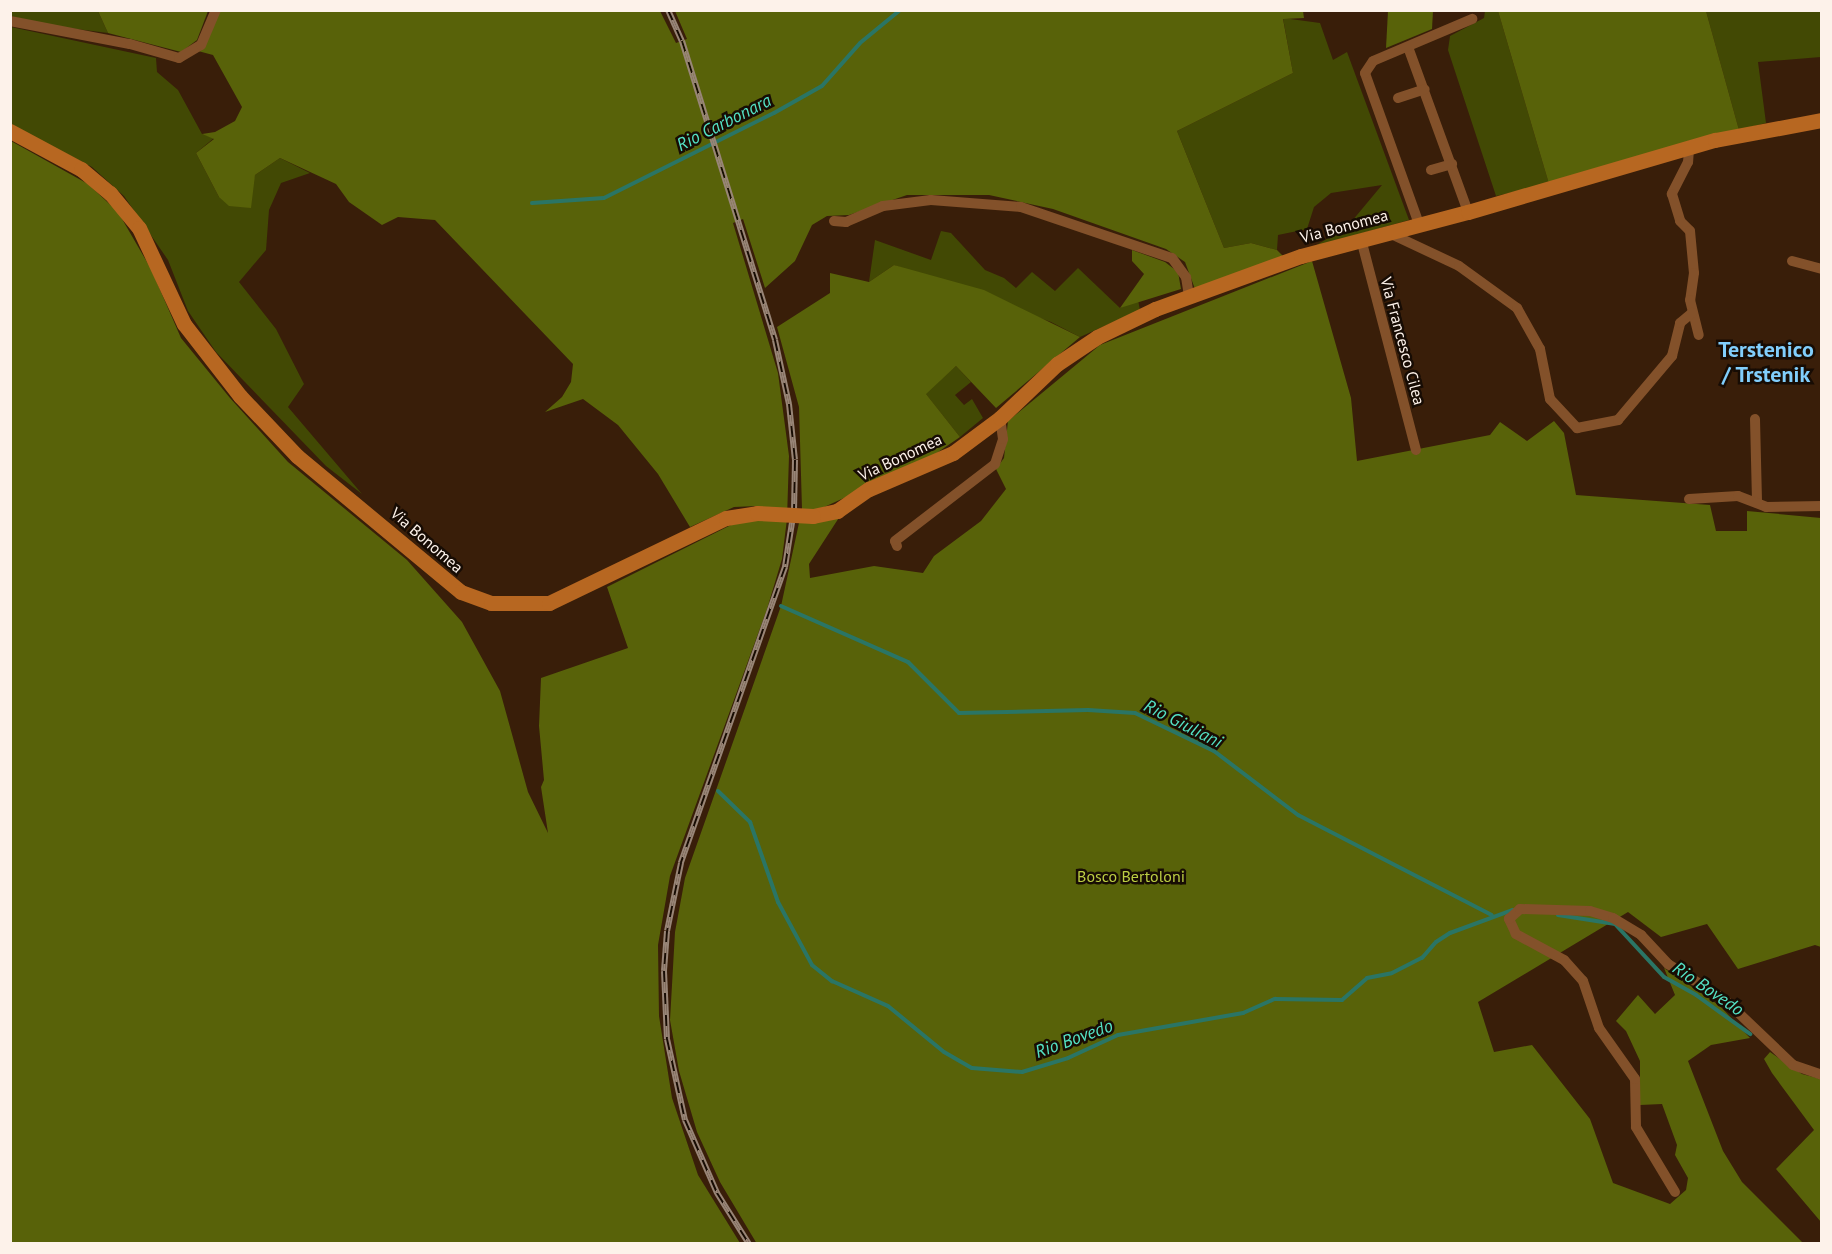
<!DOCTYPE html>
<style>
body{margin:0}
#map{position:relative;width:1832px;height:1254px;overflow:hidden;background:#391e09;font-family:"PT Sans",sans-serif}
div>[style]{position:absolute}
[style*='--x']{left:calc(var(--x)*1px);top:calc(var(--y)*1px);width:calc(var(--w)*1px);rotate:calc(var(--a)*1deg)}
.green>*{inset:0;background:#424904}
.forest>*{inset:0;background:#586209}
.stream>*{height:4px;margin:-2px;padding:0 2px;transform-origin:2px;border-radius:2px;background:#2a7565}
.street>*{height:10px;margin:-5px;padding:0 5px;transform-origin:5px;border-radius:5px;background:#83512a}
.secondary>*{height:15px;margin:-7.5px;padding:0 7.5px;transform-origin:7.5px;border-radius:7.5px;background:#b76721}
.rail>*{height:6px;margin-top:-3px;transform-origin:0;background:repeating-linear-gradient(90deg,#170c04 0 11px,#988577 0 22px);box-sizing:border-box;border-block:2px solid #988577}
.secondary-bridge>*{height:15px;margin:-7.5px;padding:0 7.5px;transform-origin:7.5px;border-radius:7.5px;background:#b76721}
span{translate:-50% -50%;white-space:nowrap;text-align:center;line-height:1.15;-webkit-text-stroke:5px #170c04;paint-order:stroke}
.street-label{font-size:16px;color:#fdf2ea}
.park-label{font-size:16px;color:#bcce43}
.water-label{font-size:18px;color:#54e1c4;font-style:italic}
.district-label{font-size:22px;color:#81cefc;font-weight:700}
.frame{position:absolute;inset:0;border:12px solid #fdf2ea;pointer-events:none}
</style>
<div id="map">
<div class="green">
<div style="clip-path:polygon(11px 11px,98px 11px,108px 33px,45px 25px,11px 16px)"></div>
<div style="clip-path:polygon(1485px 11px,1498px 11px,1549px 184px,1496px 196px,1448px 50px,1450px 36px,1484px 18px)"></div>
<div style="clip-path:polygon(1706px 11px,1821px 11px,1821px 57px,1758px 62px,1766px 123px,1739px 130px)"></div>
<div style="clip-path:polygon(1283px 18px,1320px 23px,1333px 60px,1347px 52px,1409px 220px,1313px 247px,1347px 227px,1382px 185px,1331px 193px,1314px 207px,1307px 229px,1278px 235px,1277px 250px,1251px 243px,1224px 248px,1177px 131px,1293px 73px)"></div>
<div style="clip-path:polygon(11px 27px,156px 58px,157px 72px,178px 90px,202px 134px,214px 138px,196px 153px,219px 197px,251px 189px,255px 175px,280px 158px,310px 173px,281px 183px,269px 210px,266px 250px,239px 282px,276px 329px,304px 384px,288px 407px,362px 494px,326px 466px,216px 352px,188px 311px,168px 260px,124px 196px,92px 167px,11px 125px)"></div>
<div style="clip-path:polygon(941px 231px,951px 233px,985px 270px,1004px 278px,1016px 288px,1032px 272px,1055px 291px,1078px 268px,1120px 308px,1138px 300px,1140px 310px,1080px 337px,1051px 322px,894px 265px,869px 282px,875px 240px,931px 260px)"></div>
<div style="clip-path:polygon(956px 366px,971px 382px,955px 395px,964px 405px,972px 399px,983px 418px,960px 437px,925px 393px)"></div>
</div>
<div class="forest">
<div style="clip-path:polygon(98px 11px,208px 11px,197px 40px,181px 52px,108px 33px)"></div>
<div style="clip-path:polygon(220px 11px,660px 11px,676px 43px,687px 39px,675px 11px,1303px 11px,1304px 18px,1283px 19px,1293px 73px,1177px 131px,1224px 248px,1251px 243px,1277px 250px,1283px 256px,1195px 289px,1185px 262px,1166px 249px,1053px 209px,989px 195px,907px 195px,849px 215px,827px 216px,812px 225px,795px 261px,765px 288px,743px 219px,733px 223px,778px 373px,789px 456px,787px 519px,782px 559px,767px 609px,670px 876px,658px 945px,659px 1016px,672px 1098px,698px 1175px,740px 1243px,11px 1244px,11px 141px,88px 184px,118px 212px,151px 269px,181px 338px,230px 398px,288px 462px,407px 560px,462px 622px,500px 691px,528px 792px,548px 833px,541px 787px,544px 780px,539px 726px,541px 678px,628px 648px,607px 587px,737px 522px,757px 506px,734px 507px,690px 527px,658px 474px,618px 425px,583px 399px,545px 412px,562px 397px,571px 382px,573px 364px,435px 220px,398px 217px,382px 225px,349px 202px,336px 184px,280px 158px,255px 175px,251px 208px,229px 206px,219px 197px,196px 153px,214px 139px,202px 134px,215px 132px,235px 121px,242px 107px,213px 55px,198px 51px)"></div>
<div style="clip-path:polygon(1388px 11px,1433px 11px,1432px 29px,1386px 48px)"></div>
<div style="clip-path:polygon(1498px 11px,1706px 11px,1739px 130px,1549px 184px)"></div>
<div style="clip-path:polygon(1132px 250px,1165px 262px,1178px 272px,1181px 289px,1120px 308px,1144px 274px,1132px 261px)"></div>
<div style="clip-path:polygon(1312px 261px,1351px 398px,1357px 461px,1490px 435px,1500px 422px,1527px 441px,1554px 421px,1564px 433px,1576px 495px,1710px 505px,1716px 531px,1747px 531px,1747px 511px,1821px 518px,1821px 947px,1815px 945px,1738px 969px,1707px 924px,1661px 937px,1628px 912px,1478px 1002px,1494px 1052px,1532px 1045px,1590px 1119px,1613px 1183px,1670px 1204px,1686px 1190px,1688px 1178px,1675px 1155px,1677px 1145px,1662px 1104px,1640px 1105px,1640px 1061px,1626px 1031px,1616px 1021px,1638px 995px,1655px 1014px,1675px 995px,1664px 968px,1720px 1006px,1750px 1038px,1711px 1045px,1688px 1061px,1723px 1151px,1742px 1182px,1803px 1243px,757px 1244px,720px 1182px,697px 1132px,679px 1071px,670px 1020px,675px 932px,685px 878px,781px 606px,802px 509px,799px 407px,777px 327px,830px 293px,830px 273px,869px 282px,894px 265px,984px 290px,1080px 337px,996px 408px,956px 366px,926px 394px,960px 437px,925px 461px,822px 508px,842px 513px,809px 564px,810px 578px,874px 566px,923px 573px,934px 556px,981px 521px,1006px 489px,996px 469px,1004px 458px,1008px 421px,1100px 345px)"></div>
<div style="clip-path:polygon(1770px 1052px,1802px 1074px,1821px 1079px,1821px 1222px,1776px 1169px,1814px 1130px,1772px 1073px,1764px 1059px)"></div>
</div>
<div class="stream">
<div style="--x:532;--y:203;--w:72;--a:-4"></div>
<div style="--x:604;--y:198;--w:190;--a:-26.6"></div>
<div style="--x:774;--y:113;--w:55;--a:-29.4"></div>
<div style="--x:822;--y:86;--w:57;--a:-48.5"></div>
<div style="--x:860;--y:43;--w:52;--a:-39.5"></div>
<div style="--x:781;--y:606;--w:139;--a:23.8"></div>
<div style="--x:908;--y:662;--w:72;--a:45"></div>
<div style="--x:959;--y:713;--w:129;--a:-1.3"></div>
<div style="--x:1088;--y:710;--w:47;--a:3.7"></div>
<div style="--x:1135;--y:713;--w:88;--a:25.7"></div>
<div style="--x:1214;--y:751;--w:106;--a:37.3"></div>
<div style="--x:1298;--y:815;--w:218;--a:27.3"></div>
<div style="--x:718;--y:791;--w:45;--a:44.1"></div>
<div style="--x:750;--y:822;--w:85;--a:70.7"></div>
<div style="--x:778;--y:902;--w:72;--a:61.6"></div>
<div style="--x:812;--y:965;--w:26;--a:39"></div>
<div style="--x:832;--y:981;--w:61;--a:24.1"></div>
<div style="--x:888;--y:1006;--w:72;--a:39.4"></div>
<div style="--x:944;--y:1052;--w:32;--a:30"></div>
<div style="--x:972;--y:1068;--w:50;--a:4.6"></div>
<div style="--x:1022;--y:1072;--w:48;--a:-16.9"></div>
<div style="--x:1068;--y:1058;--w:55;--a:-24.7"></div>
<div style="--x:1118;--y:1035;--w:127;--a:-10"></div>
<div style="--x:1243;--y:1013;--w:35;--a:-24"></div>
<div style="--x:1275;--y:999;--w:67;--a:0.9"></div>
<div style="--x:1342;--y:1000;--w:33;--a:-41"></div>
<div style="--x:1367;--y:978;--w:25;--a:-11"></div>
<div style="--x:1392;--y:973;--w:34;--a:-27"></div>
<div style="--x:1422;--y:958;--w:21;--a:-49"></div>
<div style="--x:1436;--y:942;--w:17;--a:-33"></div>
<div style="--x:1450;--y:933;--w:67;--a:-20.1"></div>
<div style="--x:1558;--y:915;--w:58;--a:9"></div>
<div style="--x:1615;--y:924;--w:72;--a:47.2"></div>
<div style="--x:1664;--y:977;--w:37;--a:29"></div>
<div style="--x:1696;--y:995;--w:67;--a:35.8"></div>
</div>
<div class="street">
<div style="--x:10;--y:21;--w:122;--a:10.9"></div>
<div style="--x:130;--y:44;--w:51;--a:15.9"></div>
<div style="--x:179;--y:58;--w:26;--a:-31"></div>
<div style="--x:201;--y:45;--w:38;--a:-67"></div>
<div style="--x:1408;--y:47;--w:176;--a:70"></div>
<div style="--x:1398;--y:98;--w:28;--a:-18"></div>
<div style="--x:1689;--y:149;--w:13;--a:94"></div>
<div style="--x:1688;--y:162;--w:36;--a:117"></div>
<div style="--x:1672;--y:194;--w:28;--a:73"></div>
<div style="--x:1680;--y:221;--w:14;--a:45"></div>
<div style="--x:1690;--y:231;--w:42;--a:84.6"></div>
<div style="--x:1694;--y:273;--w:27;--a:98"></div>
<div style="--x:1690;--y:300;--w:36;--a:76"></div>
<div style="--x:1431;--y:170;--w:22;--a:-16"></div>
<div style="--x:834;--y:221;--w:12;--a:5"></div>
<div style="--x:846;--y:222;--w:40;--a:-23.4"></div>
<div style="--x:883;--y:206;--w:48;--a:-7.1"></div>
<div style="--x:931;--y:200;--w:90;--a:4.4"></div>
<div style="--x:1021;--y:207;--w:159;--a:18.7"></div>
<div style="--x:1172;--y:258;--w:24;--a:54"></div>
<div style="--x:1186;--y:277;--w:20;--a:81"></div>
<div style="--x:1419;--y:224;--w:160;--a:-109.7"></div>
<div style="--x:1365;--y:73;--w:14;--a:-56"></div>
<div style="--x:1373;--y:61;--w:108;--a:-23"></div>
<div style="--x:1389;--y:233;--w:77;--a:25.2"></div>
<div style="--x:1459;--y:266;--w:72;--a:35.9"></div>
<div style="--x:1517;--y:308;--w:47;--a:60.7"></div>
<div style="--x:1540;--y:349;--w:51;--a:78.7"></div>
<div style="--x:1550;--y:399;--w:40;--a:47"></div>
<div style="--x:1577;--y:428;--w:42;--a:-11"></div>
<div style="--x:1618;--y:420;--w:84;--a:-49.8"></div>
<div style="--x:1672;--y:356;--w:34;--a:-76"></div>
<div style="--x:1680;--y:323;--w:16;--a:-40"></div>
<div style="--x:1361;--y:239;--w:218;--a:75.4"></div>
<div style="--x:1792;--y:261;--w:31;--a:15"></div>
<div style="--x:1755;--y:419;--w:84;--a:88.6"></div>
<div style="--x:1689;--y:499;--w:49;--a:-3.5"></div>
<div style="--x:1738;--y:496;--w:30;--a:21"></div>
<div style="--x:1766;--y:507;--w:56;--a:-1"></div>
<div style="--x:897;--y:546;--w:5;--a:-112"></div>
<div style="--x:895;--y:541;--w:126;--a:-37.6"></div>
<div style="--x:995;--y:464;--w:26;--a:-72"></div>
<div style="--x:1003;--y:439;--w:21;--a:-98"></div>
<div style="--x:1675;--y:1192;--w:76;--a:-121"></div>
<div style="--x:1636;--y:1127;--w:48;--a:-91.2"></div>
<div style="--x:1635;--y:1079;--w:62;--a:-125.2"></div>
<div style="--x:1599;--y:1028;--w:50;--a:-108.8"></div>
<div style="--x:1583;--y:981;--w:28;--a:-132"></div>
<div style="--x:1564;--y:960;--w:55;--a:-151.6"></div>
<div style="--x:1516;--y:934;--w:17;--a:-115"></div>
<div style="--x:1509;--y:919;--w:15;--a:-42"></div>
<div style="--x:1520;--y:909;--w:70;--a:1.6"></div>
<div style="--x:1590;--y:911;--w:24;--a:17"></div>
<div style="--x:1613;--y:918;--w:33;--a:31"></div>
<div style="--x:1641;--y:935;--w:40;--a:47"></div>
<div style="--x:1668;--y:964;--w:66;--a:32"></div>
<div style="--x:1724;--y:999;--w:95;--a:43.7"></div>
<div style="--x:1793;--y:1065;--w:31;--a:19"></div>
</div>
<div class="secondary">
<div style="--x:10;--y:131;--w:81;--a:28.2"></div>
<div style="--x:81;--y:169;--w:38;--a:40"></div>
<div style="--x:110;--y:193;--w:45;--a:50.4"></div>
<div style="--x:139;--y:228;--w:106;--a:64.9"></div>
<div style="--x:184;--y:324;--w:91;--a:52.1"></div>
<div style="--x:240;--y:396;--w:83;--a:46.5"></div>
<div style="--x:297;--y:456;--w:213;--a:39.7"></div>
<div style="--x:461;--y:592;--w:32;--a:20"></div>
<div style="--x:491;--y:603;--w:58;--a:0"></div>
<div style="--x:549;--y:603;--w:196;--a:-25.7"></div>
<div style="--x:726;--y:518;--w:31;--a:-9"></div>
<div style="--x:813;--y:516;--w:25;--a:-12"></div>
<div style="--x:837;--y:511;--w:39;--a:-35"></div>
<div style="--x:869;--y:489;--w:91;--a:-23.2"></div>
<div style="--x:953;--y:453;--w:59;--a:-36.7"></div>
<div style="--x:1000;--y:418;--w:79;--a:-43.5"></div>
<div style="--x:1057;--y:364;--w:48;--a:-34"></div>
<div style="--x:1097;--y:337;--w:64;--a:-25.8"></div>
<div style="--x:1155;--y:309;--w:155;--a:-20"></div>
<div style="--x:1301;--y:256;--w:173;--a:-14.8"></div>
<div style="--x:1468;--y:212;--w:257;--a:-16.3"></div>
<div style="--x:1715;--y:140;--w:109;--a:-10.6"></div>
</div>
<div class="rail">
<div style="--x:668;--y:10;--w:34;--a:66"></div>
<div style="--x:682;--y:41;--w:313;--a:72.7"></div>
<div style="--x:775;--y:340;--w:66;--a:77.7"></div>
<div style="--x:789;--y:404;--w:56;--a:83.9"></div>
<div style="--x:795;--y:460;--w:50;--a:91.1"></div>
<div style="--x:794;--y:510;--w:58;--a:99"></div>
<div style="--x:785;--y:567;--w:314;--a:109.4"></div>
<div style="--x:681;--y:863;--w:69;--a:101.6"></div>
<div style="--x:667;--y:931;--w:40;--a:94.3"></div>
<div style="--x:664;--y:971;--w:68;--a:87.5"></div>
<div style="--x:667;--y:1039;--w:83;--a:77.5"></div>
<div style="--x:685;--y:1120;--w:80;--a:66.3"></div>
<div style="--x:717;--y:1193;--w:60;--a:57.9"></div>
</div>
<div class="secondary-bridge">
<div style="--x:757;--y:513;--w:56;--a:3.1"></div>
</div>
<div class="street-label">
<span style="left:1344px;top:226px;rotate:-15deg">Via Bonomea</span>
<span style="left:1403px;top:341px;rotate:75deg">Via Francesco Cilea</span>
<span style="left:900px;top:457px;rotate:-25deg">Via Bonomea</span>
<span style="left:427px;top:540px;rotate:41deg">Via Bonomea</span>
</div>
<div class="park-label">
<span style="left:1131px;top:876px">Bosco Bertoloni</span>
</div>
<div class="water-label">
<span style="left:724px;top:123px;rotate:-27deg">Rio Carbonara</span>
<span style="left:1183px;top:724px;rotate:27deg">Rio Giuliani</span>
<span style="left:1708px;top:989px;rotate:34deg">Rio Bovedo</span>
<span style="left:1074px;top:1039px;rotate:-20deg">Rio Bovedo</span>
</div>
<div class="district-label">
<span style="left:1766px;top:362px">Terstenico<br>/ Trstenik</span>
</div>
<div class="frame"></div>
</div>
